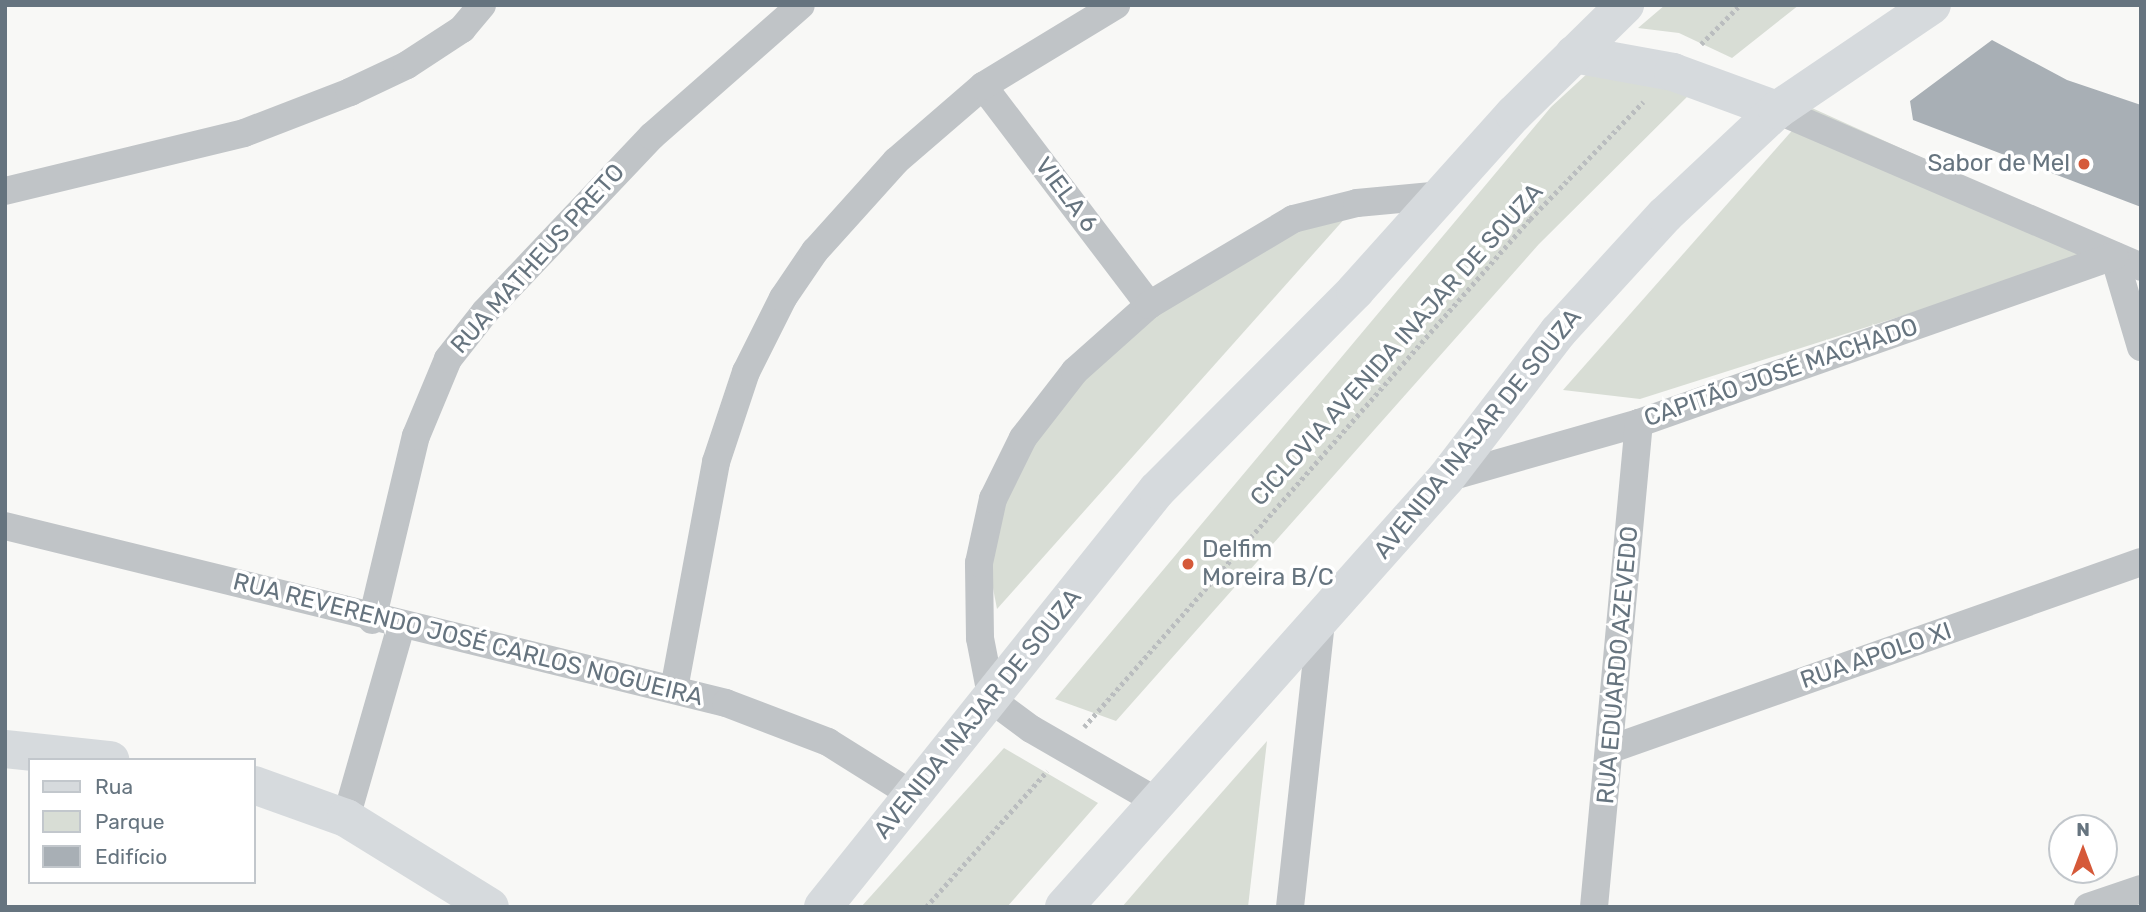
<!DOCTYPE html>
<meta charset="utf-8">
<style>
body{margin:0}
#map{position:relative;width:2146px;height:912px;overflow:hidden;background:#f8f8f6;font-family:Rubik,sans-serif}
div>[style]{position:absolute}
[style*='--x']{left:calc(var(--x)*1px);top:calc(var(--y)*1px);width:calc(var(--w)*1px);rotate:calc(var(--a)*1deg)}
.green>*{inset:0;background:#d8ddd5}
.building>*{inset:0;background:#a8afb5}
.path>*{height:4.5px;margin-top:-2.25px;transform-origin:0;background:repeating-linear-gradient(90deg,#babdbf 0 3.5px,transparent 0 7px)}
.street>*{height:28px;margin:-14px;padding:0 14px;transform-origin:14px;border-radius:14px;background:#c0c4c7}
.secondary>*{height:38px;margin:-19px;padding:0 19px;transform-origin:19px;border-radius:19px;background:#d6dadd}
.primary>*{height:38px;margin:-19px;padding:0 19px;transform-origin:19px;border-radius:19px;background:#d6dadd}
.dots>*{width:19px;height:19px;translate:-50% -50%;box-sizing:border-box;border:4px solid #fff;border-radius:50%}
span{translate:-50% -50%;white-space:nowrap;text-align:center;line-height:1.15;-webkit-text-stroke:7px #fff;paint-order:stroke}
.poi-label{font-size:24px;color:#66747f}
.right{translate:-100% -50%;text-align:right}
.left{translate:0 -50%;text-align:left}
.street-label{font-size:24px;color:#66747f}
.frame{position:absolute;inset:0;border:7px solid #66747f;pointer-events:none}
.legend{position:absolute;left:28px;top:758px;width:228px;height:126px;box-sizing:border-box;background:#fff;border:2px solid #c2c7cc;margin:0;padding:9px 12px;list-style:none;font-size:21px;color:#66747f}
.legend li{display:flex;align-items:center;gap:14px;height:35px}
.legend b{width:35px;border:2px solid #c2c7cc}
.north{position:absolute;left:2048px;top:814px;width:70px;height:70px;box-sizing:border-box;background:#fff;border:2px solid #c2c7cc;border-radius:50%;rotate:0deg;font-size:19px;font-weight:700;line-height:28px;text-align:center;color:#66747f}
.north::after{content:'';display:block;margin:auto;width:24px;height:32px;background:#d55939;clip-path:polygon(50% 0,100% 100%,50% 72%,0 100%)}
</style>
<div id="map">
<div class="green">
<div style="clip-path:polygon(1665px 5px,1799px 5px,1732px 58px,1679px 33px,1638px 28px)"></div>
<div style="clip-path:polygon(1589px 72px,1695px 89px,1539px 244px,1116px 721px,1055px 699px,1551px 107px)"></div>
<div style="clip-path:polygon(1812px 108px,2119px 247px,1640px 399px,1563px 390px)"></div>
<div style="clip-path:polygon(1347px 216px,997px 609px,985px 546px,1036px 423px,1231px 247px)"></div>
<div style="clip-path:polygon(1267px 741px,1248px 907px,1122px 907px,1165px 857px)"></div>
<div style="clip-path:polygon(1004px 748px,1098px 803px,1007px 907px,861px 907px)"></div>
</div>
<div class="building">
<div style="clip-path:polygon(1992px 40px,2067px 80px,2141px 105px,2141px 207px,1913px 120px,1910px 101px)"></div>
</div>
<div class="path">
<div style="--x:1701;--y:44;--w:55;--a:-45"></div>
<div style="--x:1084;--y:727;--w:676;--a:-48.72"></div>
<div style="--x:1530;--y:219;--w:163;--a:-46"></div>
<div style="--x:926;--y:907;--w:182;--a:-48.3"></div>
</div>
<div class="street">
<div style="--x:983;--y:86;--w:275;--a:52.8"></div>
<div style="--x:1777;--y:110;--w:396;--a:23.3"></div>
<div style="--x:5;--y:191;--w:246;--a:-13.6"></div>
<div style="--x:244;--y:133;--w:114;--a:-21.1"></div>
<div style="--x:350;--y:92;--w:63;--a:-25.3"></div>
<div style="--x:407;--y:65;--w:66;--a:-33.2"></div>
<div style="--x:462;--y:29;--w:31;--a:-50"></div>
<div style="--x:2114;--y:256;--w:95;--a:73.5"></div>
<div style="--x:1446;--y:478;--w:201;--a:-15.9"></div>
<div style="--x:1639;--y:423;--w:504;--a:-19.37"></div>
<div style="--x:5;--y:526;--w:742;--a:13.79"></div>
<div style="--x:726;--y:703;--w:109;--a:20.9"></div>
<div style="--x:828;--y:742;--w:102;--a:32.1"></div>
<div style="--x:372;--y:620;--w:189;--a:-76.6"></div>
<div style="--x:416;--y:436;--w:83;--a:-67.4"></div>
<div style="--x:448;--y:359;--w:60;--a:-51.8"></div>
<div style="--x:485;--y:312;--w:243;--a:-46.5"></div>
<div style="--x:652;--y:136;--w:198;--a:-41.3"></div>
<div style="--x:674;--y:689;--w:231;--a:-79.5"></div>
<div style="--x:716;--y:462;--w:95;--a:-71.6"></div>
<div style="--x:746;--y:372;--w:83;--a:-63.4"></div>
<div style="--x:783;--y:298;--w:57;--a:-55.8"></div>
<div style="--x:815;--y:251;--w:121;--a:-48"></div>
<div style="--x:896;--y:161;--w:115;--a:-40.8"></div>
<div style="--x:983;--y:86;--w:156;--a:-31.3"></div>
<div style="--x:1611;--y:749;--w:562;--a:-19.43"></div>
<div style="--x:1158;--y:802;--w:146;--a:-150.1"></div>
<div style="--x:1031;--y:729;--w:49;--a:-143.4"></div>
<div style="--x:992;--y:700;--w:63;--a:-101"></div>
<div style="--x:980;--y:638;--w:75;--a:-90.8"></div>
<div style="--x:979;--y:563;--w:66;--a:-77.7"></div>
<div style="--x:993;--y:499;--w:68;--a:-63.8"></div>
<div style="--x:1023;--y:438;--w:85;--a:-52.2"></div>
<div style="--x:1075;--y:371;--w:99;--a:-41.7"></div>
<div style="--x:1149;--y:305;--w:168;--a:-30.8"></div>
<div style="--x:1293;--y:219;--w:66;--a:-14"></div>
<div style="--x:1357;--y:203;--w:86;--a:-5.3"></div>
<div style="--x:346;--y:818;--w:200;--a:-74"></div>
<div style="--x:1290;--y:907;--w:288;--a:-83.8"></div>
<div style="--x:1594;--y:907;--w:486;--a:-84.7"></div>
<div style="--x:2088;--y:907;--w:56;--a:-18.8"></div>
</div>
<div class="secondary">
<div style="--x:5;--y:749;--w:106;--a:6"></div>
<div style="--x:254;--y:785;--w:98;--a:19.7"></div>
<div style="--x:346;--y:818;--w:169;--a:31.7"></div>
</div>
<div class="primary">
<div style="--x:1574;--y:54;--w:101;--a:10.3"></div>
<div style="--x:1673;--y:72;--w:111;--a:20.1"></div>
<div style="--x:823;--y:907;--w:534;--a:-51.31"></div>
<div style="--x:1157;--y:490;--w:281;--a:-45.1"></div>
<div style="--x:1355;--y:291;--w:238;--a:-48.1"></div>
<div style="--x:1514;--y:114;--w:156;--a:-44.5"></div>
<div style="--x:1064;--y:907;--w:574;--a:-48.32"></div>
<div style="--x:1446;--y:478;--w:184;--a:-52.5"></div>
<div style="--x:1558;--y:332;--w:159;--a:-47.6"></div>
<div style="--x:1665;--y:215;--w:154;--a:-43.2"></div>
<div style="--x:1777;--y:110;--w:187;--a:-34.1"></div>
</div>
<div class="dots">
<div style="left:2084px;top:164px;background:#d55939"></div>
<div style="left:1188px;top:564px;background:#d55939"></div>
</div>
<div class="poi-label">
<span class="right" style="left:2070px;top:164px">Sabor de Mel</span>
<span class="left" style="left:1202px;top:564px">Delfim<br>Moreira B/C</span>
</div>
<div class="street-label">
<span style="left:1066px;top:195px;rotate:53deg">VIELA 6</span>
<span style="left:538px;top:259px;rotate:-48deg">RUA MATHEUS PRETO</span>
<span style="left:1397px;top:345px;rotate:-48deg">CICLOVIA AVENIDA INAJAR DE SOUZA</span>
<span style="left:1781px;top:373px;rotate:-19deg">CAPITÃO JOSÉ MACHADO</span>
<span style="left:1478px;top:434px;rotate:-51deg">AVENIDA INAJAR DE SOUZA</span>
<span style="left:468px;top:640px;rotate:14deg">RUA REVERENDO JOSÉ CARLOS NOGUEIRA</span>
<span style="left:1876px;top:656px;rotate:-19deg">RUA APOLO XI</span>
<span style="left:1618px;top:665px;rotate:-85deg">RUA EDUARDO AZEVEDO</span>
<span style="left:978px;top:714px;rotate:-51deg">AVENIDA INAJAR DE SOUZA</span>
</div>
<div class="frame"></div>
<ul class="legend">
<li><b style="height:9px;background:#d6dadd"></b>Rua</li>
<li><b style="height:19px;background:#d8ddd5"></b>Parque</li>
<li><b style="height:19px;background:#a8afb5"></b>Edifício</li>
</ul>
<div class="north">N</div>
</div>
